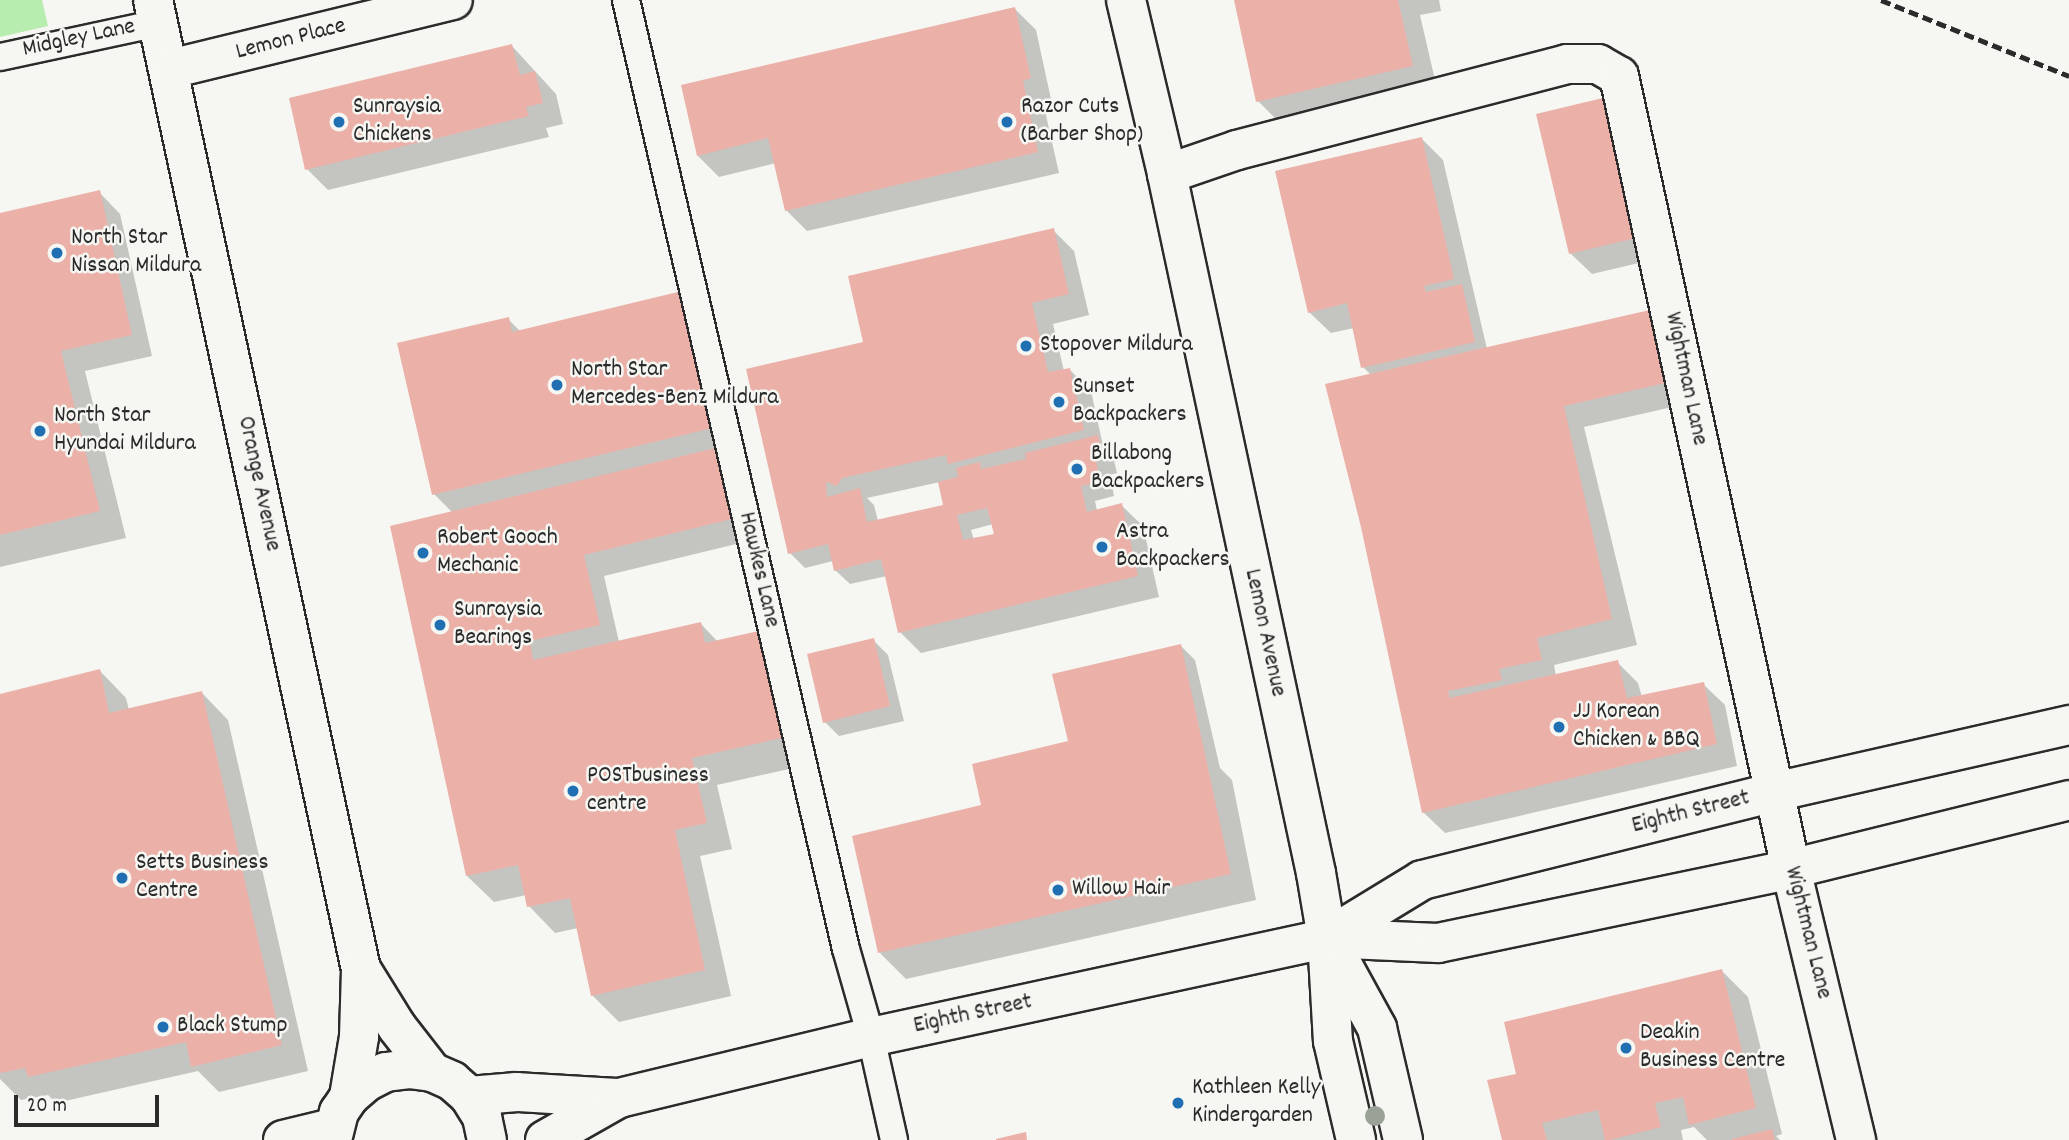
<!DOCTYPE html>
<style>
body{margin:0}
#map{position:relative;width:2069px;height:1140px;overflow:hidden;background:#f6f6f2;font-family:Dekko,sans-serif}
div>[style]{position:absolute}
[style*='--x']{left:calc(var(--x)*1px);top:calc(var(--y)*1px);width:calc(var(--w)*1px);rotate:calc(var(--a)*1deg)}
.green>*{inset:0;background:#b7edaf}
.shadow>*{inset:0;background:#0003}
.building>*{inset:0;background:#ebb1a9}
.roads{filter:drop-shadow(2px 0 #2b2b2b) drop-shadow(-2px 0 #2b2b2b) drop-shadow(0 2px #2b2b2b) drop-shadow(0 -2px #2b2b2b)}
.service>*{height:26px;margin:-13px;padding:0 13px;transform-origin:13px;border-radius:13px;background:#f6f6f2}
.minor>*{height:38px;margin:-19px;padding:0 19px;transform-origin:19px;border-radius:19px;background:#f6f6f2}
.tertiary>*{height:38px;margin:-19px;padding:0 19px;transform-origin:19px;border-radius:19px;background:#f6f6f2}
.rail>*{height:5px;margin-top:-2.5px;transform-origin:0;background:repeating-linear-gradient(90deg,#2b2b2b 0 10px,transparent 0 15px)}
.trees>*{width:20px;height:20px;margin:-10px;border-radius:50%;background:#9aa197}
.dots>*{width:19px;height:19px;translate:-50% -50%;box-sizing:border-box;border:4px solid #f6f6f2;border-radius:50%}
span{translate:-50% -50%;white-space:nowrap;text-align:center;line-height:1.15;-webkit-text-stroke:5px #f6f6f2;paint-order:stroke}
.street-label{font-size:24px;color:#2b2b2b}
.poi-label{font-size:24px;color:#2b2b2b}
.left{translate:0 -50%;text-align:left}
.scale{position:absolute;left:14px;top:1095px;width:145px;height:32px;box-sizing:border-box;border:4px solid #2b2b2b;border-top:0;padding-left:9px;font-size:21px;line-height:24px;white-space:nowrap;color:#2b2b2b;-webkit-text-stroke:5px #f6f6f2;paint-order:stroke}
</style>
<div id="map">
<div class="green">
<div style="clip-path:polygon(0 0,42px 0,48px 26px,0 37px)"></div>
</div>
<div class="shadow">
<div style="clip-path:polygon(1235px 0,1439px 0,1441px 11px,1420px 15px,1438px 93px,1284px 127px,1258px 101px)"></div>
<div style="clip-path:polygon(1015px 9px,1036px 30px,1051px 99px,1043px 102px,1059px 173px,807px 231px,786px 210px,776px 163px,719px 177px,698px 156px)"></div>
<div style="clip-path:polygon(512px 46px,556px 94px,563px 124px,546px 128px,549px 137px,328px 190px,307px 169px)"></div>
<div style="clip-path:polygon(1628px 120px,1660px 258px,1592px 274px,1570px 253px)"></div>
<div style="clip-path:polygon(1422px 139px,1443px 160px,1487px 349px,1663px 309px,1690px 403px,1584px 427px,1637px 645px,1554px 665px,1556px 676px,1617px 662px,1638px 683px,1642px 697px,1703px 684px,1725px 705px,1737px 766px,1445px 833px,1423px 812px,1372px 376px,1363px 367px,1354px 328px,1331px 333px,1309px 312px)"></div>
<div style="clip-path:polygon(99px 192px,120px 214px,152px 356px,85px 371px,126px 538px,0 567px,0 215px)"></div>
<div style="clip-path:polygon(evenodd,1053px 230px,1074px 251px,1089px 315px,1053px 324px,1064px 371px,1070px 370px,1091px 391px,1102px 441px,1112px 452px,1117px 473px,1110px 475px,1114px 496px,1095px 501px,1097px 511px,1121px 505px,1143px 526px,1159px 597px,921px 653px,900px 632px,887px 576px,850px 584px,835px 570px,833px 561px,805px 568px,790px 553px,865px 344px,1053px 230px,940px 482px,945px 506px,878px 521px,874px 505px,867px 498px,940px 482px,1053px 230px,993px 524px,996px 534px,974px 540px,971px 530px,993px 524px)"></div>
<div style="clip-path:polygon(685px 292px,757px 539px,604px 576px,619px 642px,701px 624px,718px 642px,812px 764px,717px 785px,732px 849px,700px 856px,731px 996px,619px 1022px,593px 996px,578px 928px,555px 933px,529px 906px,526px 895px,494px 902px,467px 876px,453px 513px,434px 494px,508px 319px,521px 332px)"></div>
<div style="clip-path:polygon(873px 640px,888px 655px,904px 721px,839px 736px,825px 722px)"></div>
<div style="clip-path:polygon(1180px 645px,1195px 660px,1220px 768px,1232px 780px,1256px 900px,906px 979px,880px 953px,985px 806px,1070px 742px)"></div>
<div style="clip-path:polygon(100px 671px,126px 698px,129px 710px,202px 693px,228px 720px,308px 1071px,219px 1092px,198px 1071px,56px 1103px,48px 1095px,21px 1100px,0 1079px,0 695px)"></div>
<div style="clip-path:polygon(1722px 971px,1748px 997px,1782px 1134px,1776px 1136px,1780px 1140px,1707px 1140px,1694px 1127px,1681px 1130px,1683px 1140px,1503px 1140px,1518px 1075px)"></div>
</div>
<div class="building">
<div style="clip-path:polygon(1234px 0,1398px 0,1413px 66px,1256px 102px)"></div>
<div style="clip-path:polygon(1015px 7px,1031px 78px,1023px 81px,1038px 152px,785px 211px,768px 138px,697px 156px,681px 85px)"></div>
<div style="clip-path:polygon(512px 44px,520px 75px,535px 71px,543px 103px,526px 107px,529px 116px,305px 170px,289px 98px)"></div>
<div style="clip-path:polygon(1607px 97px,1640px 237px,1569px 254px,1536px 114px)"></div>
<div style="clip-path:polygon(1422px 137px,1454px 279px,1424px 286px,1426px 292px,1462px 284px,1475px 342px,1361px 368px,1347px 303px,1308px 313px,1275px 171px)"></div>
<div style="clip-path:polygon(100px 190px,132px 335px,61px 351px,100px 511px,0 535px,0 213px)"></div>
<div style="clip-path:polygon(evenodd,1054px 228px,1069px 294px,1032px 303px,1048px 372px,1070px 368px,1084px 430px,948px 464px,946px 455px,842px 478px,837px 486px,826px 482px,827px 497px,860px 488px,867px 522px,943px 505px,938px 482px,958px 477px,956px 468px,980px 462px,981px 469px,1026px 459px,1025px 453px,1098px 435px,1104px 458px,1096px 460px,1100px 482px,1081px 486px,1087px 512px,1122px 503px,1138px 576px,898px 633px,881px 559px,834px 571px,828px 544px,788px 554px,746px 369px,863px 342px,848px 276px,1054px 228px,987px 508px,994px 534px,963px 540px,957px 515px,987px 508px)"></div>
<div style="clip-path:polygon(686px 290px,717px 427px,432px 495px,397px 343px,509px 317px,512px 332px)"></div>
<div style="clip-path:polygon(1663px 307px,1670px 382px,1564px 406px,1612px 619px,1537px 638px,1542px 660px,1499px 669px,1502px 680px,1448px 691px,1450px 698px,1618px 660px,1627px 698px,1704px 682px,1717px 744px,1422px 813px,1361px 527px,1325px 384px)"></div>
<div style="clip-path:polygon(720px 447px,736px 518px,584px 555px,600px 625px,530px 641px,533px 660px,701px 622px,705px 643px,763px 630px,786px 737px,692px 758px,707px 823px,675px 830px,705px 970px,591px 996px,570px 898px,527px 907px,518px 865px,466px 876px,390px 526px)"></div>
<div style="clip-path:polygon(874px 638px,890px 706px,823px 723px,807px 654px)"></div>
<div style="clip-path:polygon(1181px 644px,1231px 874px,878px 953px,852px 836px,981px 805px,972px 764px,1068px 741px,1052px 674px)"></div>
<div style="clip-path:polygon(100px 669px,109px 713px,202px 691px,282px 1045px,191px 1067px,186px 1042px,28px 1077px,25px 1068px,0 1073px,0 694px)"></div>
<div style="clip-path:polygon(1722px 969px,1756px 1108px,1689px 1125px,1683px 1097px,1655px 1103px,1661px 1127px,1610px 1140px,1605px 1140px,1598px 1110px,1542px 1123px,1547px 1140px,1502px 1140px,1487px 1080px,1516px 1074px,1504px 1022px)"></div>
<div style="clip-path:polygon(1772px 1129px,1775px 1140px,1732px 1140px,1732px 1139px)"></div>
<div style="clip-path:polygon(1026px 1132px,1027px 1140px,996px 1140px,996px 1139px)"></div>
</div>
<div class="roads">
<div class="service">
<div style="--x:626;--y:0;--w:974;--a:76.95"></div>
<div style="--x:846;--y:949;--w:91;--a:74.1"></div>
<div style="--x:871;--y:1037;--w:106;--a:77.4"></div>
<div style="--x:0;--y:57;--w:162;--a:-12.1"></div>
</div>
<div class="minor">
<div style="--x:153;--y:0;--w:991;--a:77.89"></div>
<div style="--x:361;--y:969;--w:68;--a:91.7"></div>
<div style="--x:359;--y:1037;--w:61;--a:99.5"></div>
<div style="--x:1126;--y:0;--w:179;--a:76.7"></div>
<div style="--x:1167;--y:174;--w:715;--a:77.97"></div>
<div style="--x:1316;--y:873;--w:66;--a:80.4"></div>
<div style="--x:1327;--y:938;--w:103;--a:86.7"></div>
<div style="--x:1333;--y:1041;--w:102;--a:76.9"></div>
<div style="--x:170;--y:69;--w:291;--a:-13.7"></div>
<div style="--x:1167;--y:174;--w:74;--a:-18.9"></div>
<div style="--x:1237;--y:150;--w:341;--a:-14.6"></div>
<div style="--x:1567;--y:64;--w:31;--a:0"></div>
<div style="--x:1598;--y:64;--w:24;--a:30"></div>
<div style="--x:1619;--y:76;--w:811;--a:77.76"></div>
<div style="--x:1791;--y:869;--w:279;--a:76.5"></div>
<div style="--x:1332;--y:946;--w:94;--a:61.2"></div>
<div style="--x:1377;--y:1028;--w:115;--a:76.9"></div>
<div style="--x:361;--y:969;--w:68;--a:58.2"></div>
<div style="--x:397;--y:1027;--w:57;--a:52.1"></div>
</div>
<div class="tertiary">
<div style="--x:1327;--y:938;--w:111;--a:-31.4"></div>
<div style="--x:1422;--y:880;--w:363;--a:-14"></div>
<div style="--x:1774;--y:792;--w:303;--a:-12.8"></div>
<div style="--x:469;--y:1096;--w:48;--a:-4.8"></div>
<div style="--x:517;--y:1092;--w:102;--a:3.4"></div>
<div style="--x:283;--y:1140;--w:51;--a:-13.5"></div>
<div style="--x:332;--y:1140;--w:29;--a:-76"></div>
<div style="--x:339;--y:1112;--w:18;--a:-56"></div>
<div style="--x:349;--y:1097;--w:23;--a:-41"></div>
<div style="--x:366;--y:1082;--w:22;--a:-27"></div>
<div style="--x:386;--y:1072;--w:23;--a:-7"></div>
<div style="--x:409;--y:1069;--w:23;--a:7"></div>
<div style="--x:432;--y:1072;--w:22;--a:24"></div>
<div style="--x:452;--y:1081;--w:23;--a:41"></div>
<div style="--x:469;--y:1096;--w:25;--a:58"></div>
<div style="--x:482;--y:1117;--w:24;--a:78"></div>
<div style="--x:545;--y:1140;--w:85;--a:-29.6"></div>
<div style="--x:619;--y:1098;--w:259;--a:-13.6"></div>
<div style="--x:871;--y:1037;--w:467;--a:-12.2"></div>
<div style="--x:1327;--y:938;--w:111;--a:2.6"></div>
<div style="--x:1438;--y:943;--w:361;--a:-11.8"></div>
<div style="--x:1791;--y:869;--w:286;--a:-13.9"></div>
</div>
</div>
<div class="rail">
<div style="--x:1881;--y:0;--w:203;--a:22"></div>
</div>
<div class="trees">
<div style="left:1375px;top:1116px"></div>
</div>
<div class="dots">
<div style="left:339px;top:122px;background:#1f6fb2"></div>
<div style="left:1007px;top:122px;background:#1f6fb2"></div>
<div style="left:57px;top:253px;background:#1f6fb2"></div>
<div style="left:1026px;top:346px;background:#1f6fb2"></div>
<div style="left:557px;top:385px;background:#1f6fb2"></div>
<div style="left:1059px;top:402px;background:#1f6fb2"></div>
<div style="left:40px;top:431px;background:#1f6fb2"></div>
<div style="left:1077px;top:469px;background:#1f6fb2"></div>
<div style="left:1102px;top:547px;background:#1f6fb2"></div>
<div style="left:423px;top:553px;background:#1f6fb2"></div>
<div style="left:440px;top:625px;background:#1f6fb2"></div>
<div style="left:1559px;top:727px;background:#1f6fb2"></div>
<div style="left:573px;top:791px;background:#1f6fb2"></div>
<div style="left:122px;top:878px;background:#1f6fb2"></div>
<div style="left:1058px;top:890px;background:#1f6fb2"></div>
<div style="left:163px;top:1027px;background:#1f6fb2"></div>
<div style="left:1626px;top:1048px;background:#1f6fb2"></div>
<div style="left:1178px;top:1103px;background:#1f6fb2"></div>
</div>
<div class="street-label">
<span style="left:79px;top:39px;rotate:-12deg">Midgley Lane</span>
<span style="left:291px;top:40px;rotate:-14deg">Lemon Place</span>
<span style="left:1685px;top:379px;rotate:78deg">Wightman Lane</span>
<span style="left:258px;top:484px;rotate:78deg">Orange Avenue</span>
<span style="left:758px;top:570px;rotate:77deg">Hawkes Lane</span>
<span style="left:1264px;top:633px;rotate:78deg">Lemon Avenue</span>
<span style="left:1691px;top:813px;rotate:-14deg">Eighth Street</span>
<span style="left:1807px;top:933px;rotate:76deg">Wightman Lane</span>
<span style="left:973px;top:1015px;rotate:-12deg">Eighth Street</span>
</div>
<div class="poi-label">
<span class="left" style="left:353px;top:122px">Sunraysia<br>Chickens</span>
<span class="left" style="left:1021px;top:122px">Razor Cuts<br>(Barber Shop)</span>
<span class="left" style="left:71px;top:253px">North Star<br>Nissan Mildura</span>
<span class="left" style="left:1040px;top:346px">Stopover Mildura</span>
<span class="left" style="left:571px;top:385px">North Star<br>Mercedes-Benz Mildura</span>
<span class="left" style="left:1073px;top:402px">Sunset<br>Backpackers</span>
<span class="left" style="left:54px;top:431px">North Star<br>Hyundai Mildura</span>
<span class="left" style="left:1091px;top:469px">Billabong<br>Backpackers</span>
<span class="left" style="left:1116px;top:547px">Astra<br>Backpackers</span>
<span class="left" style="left:437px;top:553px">Robert Gooch<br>Mechanic</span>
<span class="left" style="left:454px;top:625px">Sunraysia<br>Bearings</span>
<span class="left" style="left:1573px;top:727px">JJ Korean<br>Chicken &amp; BBQ</span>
<span class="left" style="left:587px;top:791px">POSTbusiness<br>centre</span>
<span class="left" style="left:136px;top:878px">Setts Business<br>Centre</span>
<span class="left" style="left:1072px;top:890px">Willow Hair</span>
<span class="left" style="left:177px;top:1027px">Black Stump</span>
<span class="left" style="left:1640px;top:1048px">Deakin<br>Business Centre</span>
<span class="left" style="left:1192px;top:1103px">Kathleen Kelly<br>Kindergarden</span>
</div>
<div class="scale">20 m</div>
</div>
